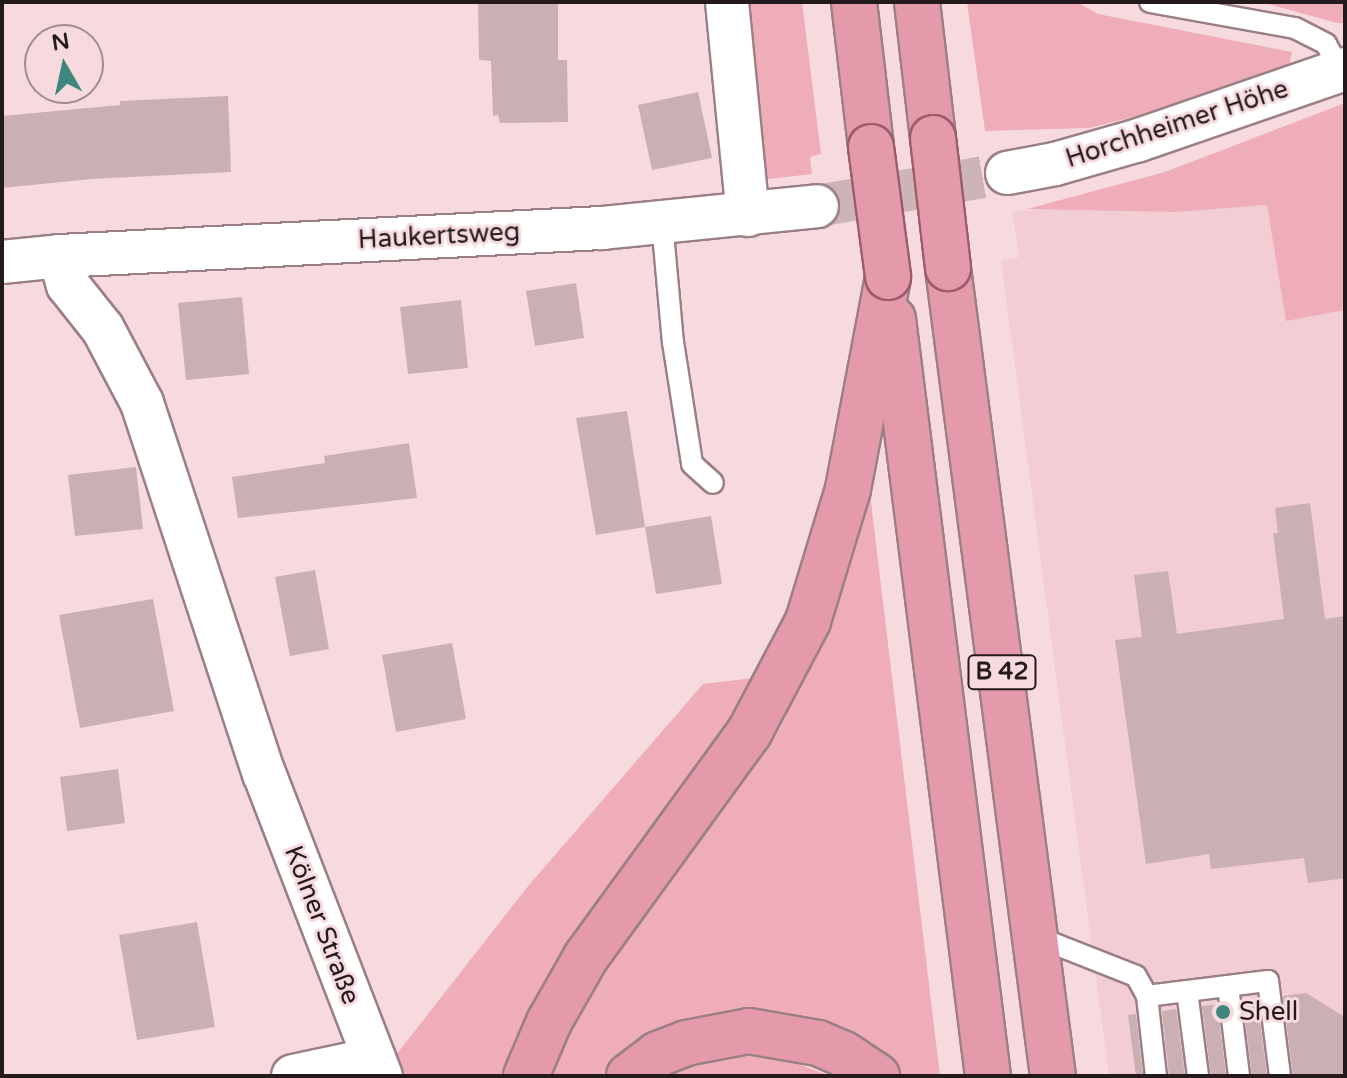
<!DOCTYPE html>
<meta charset="utf-8">
<style>
body{margin:0}
#map{position:relative;width:1347px;height:1078px;overflow:hidden;background:#f7dade;font-family:"Varela Round",sans-serif}
div>[style]{position:absolute}
[style*='--x']{left:calc(var(--x)*1px);top:calc(var(--y)*1px);width:calc(var(--w)*1px);rotate:calc(var(--a)*1deg)}
.built>*{inset:0;background:#f2cdd3}
.green>*{inset:0;background:#efadb9}
.building>*{inset:0;background:#caafb3}
.minor-tunnel>*{height:42px;margin-top:-21px;transform-origin:0;background:repeating-linear-gradient(90deg,#cdb4b7 0 42px,transparent 0 63px)}
.roads{filter:drop-shadow(2px 0 #9a8084) drop-shadow(-2px 0 #9a8084) drop-shadow(0 2px #9a8084) drop-shadow(0 -2px #9a8084)}
.service>*{height:20px;margin:-10px;padding:0 10px;transform-origin:10px;border-radius:10px;background:#fff}
.minor>*{height:42px;margin:-21px;padding:0 21px;transform-origin:21px;border-radius:21px;background:#fff}
.trunk>*{height:44px;margin:-22px;padding:0 22px;transform-origin:22px;border-radius:22px;background:#e49aaa}
.bridges{filter:drop-shadow(2px 0 #9c5c6a) drop-shadow(-2px 0 #9c5c6a) drop-shadow(0 2px #9c5c6a) drop-shadow(0 -2px #9c5c6a)}
.trunk-bridge>*{height:44px;margin:-22px;padding:0 22px;transform-origin:22px;border-radius:22px;background:#e49aaa}
.dots>*{width:22px;height:22px;translate:-50% -50%;box-sizing:border-box;border:4px solid #f7dade;border-radius:50%}
span{translate:-50% -50%;white-space:nowrap;text-align:center;line-height:1.15;-webkit-text-stroke:6px #f7dade;paint-order:stroke}
.shield-label span{padding:2px 6px;background:#f7dade;border:2px solid;border-radius:6px;-webkit-text-stroke-width:0}
.shield-label{font-size:24px;color:#241a1c;font-weight:700}
.street-label{font-size:26px;color:#241a1c}
.poi-label{font-size:26px;color:#241a1c}
.left{translate:0 -50%;text-align:left}
.frame{position:absolute;inset:0;border:4px solid #241a1c;pointer-events:none}
.north{position:absolute;left:24px;top:24px;width:80px;height:80px;box-sizing:border-box;background:#f7dade;border:2px solid #a38d90;border-radius:50%;rotate:351deg;font-size:22px;font-weight:700;line-height:32px;text-align:center;color:#241a1c}
.north::after{content:'';display:block;margin:auto;width:28px;height:36px;background:#3f867f;clip-path:polygon(50% 0,100% 100%,50% 72%,0 100%)}
</style>
<div id="map">
<div class="built">
<div style="clip-path:polygon(1267px 205px,1286px 320px,1345px 310px,1345px 1076px,1109px 1076px,1001px 260px,1019px 257px,1012px 211px,1081px 208px,1177px 212px)"></div>
</div>
<div class="green">
<div style="clip-path:polygon(743px 2px,802px 2px,821px 154px,810px 157px,812px 174px,759px 180px)"></div>
<div style="clip-path:polygon(967px 2px,1077px 2px,1098px 14px,1292px 52px,1289px 66px,1194px 102px,1089px 128px,985px 131px)"></div>
<div style="clip-path:polygon(1261px 2px,1345px 2px,1345px 23px,1337px 23px)"></div>
<div style="clip-path:polygon(1345px 103px,1345px 310px,1286px 321px,1267px 205px,1177px 212px,1027px 209px,1165px 172px)"></div>
<div style="clip-path:polygon(870px 494px,940px 1076px,904px 1076px,854px 1041px,628px 1055px,604px 1076px,543px 1076px,572px 1013px,780px 729px,819px 645px,859px 514px)"></div>
<div style="clip-path:polygon(762px 677px,510px 1076px,400px 1076px,392px 1060px,529px 885px,703px 684px)"></div>
<div style="clip-path:polygon(725px 1056px,777px 1056px,830px 1076px,669px 1076px,679px 1069px)"></div>
</div>
<div class="building">
<div style="clip-path:polygon(478px 2px,558px 2px,558px 60px,567px 60px,568px 122px,500px 123px,498px 115px,493px 116px,491px 61px,479px 60px)"></div>
<div style="clip-path:polygon(698px 92px,712px 158px,652px 170px,638px 105px)"></div>
<div style="clip-path:polygon(228px 96px,231px 172px,91px 179px,2px 188px,2px 116px,120px 105px,120px 101px)"></div>
<div style="clip-path:polygon(576px 283px,584px 338px,535px 346px,526px 291px)"></div>
<div style="clip-path:polygon(242px 297px,249px 374px,186px 380px,178px 303px)"></div>
<div style="clip-path:polygon(461px 300px,468px 368px,408px 374px,400px 307px)"></div>
<div style="clip-path:polygon(627px 411px,645px 527px,596px 535px,576px 418px)"></div>
<div style="clip-path:polygon(409px 443px,417px 498px,238px 518px,232px 477px,325px 463px,324px 456px)"></div>
<div style="clip-path:polygon(136px 467px,143px 529px,75px 536px,68px 475px)"></div>
<div style="clip-path:polygon(1310px 503px,1325px 619px,1345px 616px,1345px 878px,1308px 883px,1304px 858px,1211px 869px,1209px 854px,1146px 864px,1115px 640px,1142px 637px,1134px 575px,1168px 571px,1177px 634px,1284px 619px,1273px 533px,1278px 533px,1275px 508px)"></div>
<div style="clip-path:polygon(711px 516px,722px 584px,656px 594px,645px 527px)"></div>
<div style="clip-path:polygon(315px 570px,329px 649px,290px 656px,275px 577px)"></div>
<div style="clip-path:polygon(153px 599px,174px 711px,80px 728px,59px 615px)"></div>
<div style="clip-path:polygon(452px 643px,466px 719px,396px 732px,382px 655px)"></div>
<div style="clip-path:polygon(118px 769px,125px 823px,67px 831px,60px 777px)"></div>
<div style="clip-path:polygon(197px 922px,215px 1027px,137px 1040px,119px 935px)"></div>
<div style="clip-path:polygon(1306px 993px,1345px 1017px,1345px 1076px,1293px 1076px,1283px 996px)"></div>
<div style="clip-path:polygon(1257px 999px,1267px 1076px,1252px 1076px,1243px 1001px)"></div>
<div style="clip-path:polygon(1217px 1004px,1226px 1076px,1211px 1076px,1202px 1006px)"></div>
<div style="clip-path:polygon(1176px 1009px,1185px 1076px,1169px 1076px,1162px 1011px)"></div>
<div style="clip-path:polygon(1136px 1014px,1143px 1076px,1136px 1076px,1128px 1015px)"></div>
</div>
<div class="minor-tunnel">
<div style="--x:817;--y:206;--w:193;--a:-9.9"></div>
</div>
<div class="roads">
<div class="service">
<div style="--x:1150;--y:2;--w:147;--a:10.2"></div>
<div style="--x:1295;--y:28;--w:35;--a:27"></div>
<div style="--x:1326;--y:44;--w:31;--a:61"></div>
<div style="--x:662;--y:222;--w:121;--a:84.8"></div>
<div style="--x:673;--y:342;--w:123;--a:81.1"></div>
<div style="--x:692;--y:464;--w:28;--a:42"></div>
<div style="--x:1037;--y:937;--w:106;--a:21.5"></div>
<div style="--x:1136;--y:976;--w:23;--a:61"></div>
<div style="--x:1147;--y:996;--w:81;--a:83.6"></div>
<div style="--x:1228;--y:986;--w:91;--a:83"></div>
<div style="--x:1187;--y:991;--w:86;--a:82.6"></div>
<div style="--x:1147;--y:996;--w:122;--a:-7.1"></div>
<div style="--x:1268;--y:981;--w:96;--a:82.8"></div>
</div>
<div class="minor">
<div style="--x:727;--y:2;--w:214;--a:84.4"></div>
<div style="--x:1007;--y:173;--w:49;--a:-10.6"></div>
<div style="--x:1055;--y:164;--w:87;--a:-15.9"></div>
<div style="--x:1139;--y:140;--w:218;--a:-19"></div>
<div style="--x:60;--y:256;--w:30;--a:75"></div>
<div style="--x:68;--y:285;--w:56;--a:51.5"></div>
<div style="--x:103;--y:329;--w:84;--a:62.2"></div>
<div style="--x:142;--y:403;--w:390;--a:71.8"></div>
<div style="--x:264;--y:773;--w:325;--a:68.9"></div>
<div style="--x:2;--y:262;--w:58;--a:-5.9"></div>
<div style="--x:60;--y:256;--w:543;--a:-2.96"></div>
<div style="--x:602;--y:228;--w:216;--a:-5.8"></div>
<div style="--x:293;--y:1076;--w:83;--a:-11.9"></div>
</div>
<div class="trunk">
<div style="--x:854;--y:2;--w:146;--a:83.3"></div>
<div style="--x:917;--y:2;--w:137;--a:83.3"></div>
<div style="--x:948;--y:268;--w:815;--a:82.6"></div>
<div style="--x:893;--y:319;--w:763;--a:82.85"></div>
<div style="--x:526;--y:1076;--w:59;--a:-66.9"></div>
<div style="--x:549;--y:1022;--w:75;--a:-60.4"></div>
<div style="--x:586;--y:957;--w:277;--a:-54"></div>
<div style="--x:749;--y:733;--w:127;--a:-62.2"></div>
<div style="--x:808;--y:621;--w:138;--a:-73.1"></div>
<div style="--x:848;--y:489;--w:216;--a:-79.3"></div>
<div style="--x:629;--y:1076;--w:36;--a:-37"></div>
<div style="--x:658;--y:1054;--w:30;--a:-21"></div>
<div style="--x:686;--y:1043;--w:64;--a:-10.8"></div>
<div style="--x:749;--y:1031;--w:70;--a:9.9"></div>
<div style="--x:818;--y:1043;--w:26;--a:23"></div>
<div style="--x:842;--y:1053;--w:42;--a:33.3"></div>
</div>
</div>
<div class="bridges">
<div class="trunk-bridge">
<div style="--x:933;--y:138;--w:131;--a:83.4"></div>
<div style="--x:871;--y:147;--w:131;--a:82.5"></div>
</div>
</div>
<div class="dots">
<div style="left:1223px;top:1012px;background:#3f867f"></div>
</div>
<div class="shield-label">
<span style="left:1002px;top:672px">B 42</span>
</div>
<div class="street-label">
<span style="left:1177px;top:124px;rotate:-18deg">Horchheimer Höhe</span>
<span style="left:439px;top:236px;rotate:-3deg">Haukertsweg</span>
<span style="left:322px;top:925px;rotate:69deg">Kölner Straße</span>
</div>
<div class="poi-label">
<span class="left" style="left:1239px;top:1012px">Shell</span>
</div>
<div class="frame"></div>
<div class="north">N</div>
</div>
